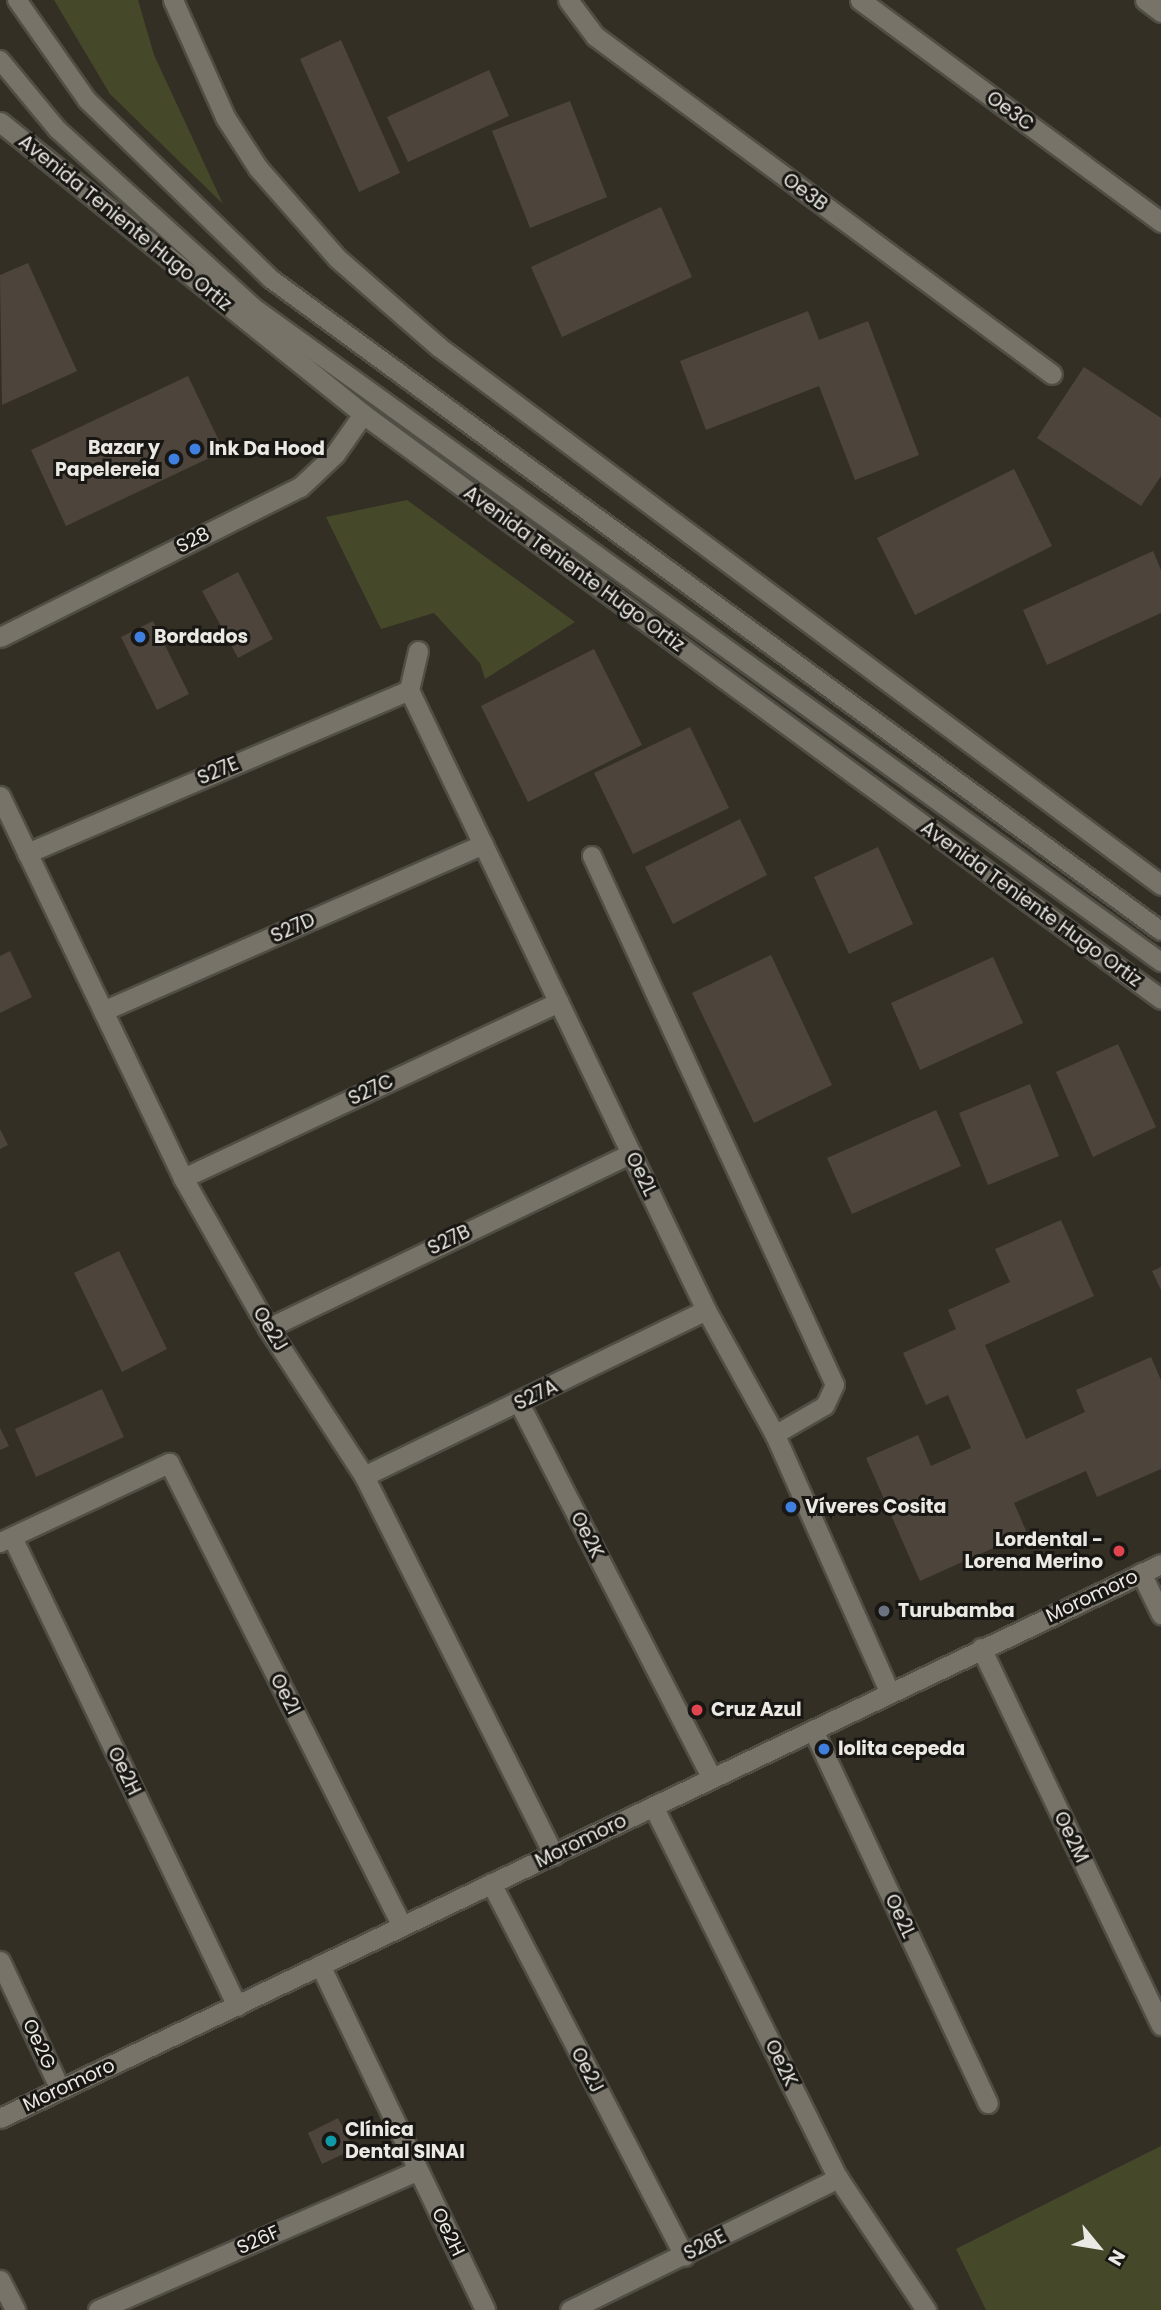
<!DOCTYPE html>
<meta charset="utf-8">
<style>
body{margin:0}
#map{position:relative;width:1161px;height:2310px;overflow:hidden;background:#332f25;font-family:Poppins,sans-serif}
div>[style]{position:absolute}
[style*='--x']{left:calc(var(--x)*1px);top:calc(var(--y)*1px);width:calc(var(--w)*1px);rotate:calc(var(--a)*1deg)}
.green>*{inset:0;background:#454929}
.building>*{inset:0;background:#4d453c}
.roads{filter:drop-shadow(2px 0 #504e45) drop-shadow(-2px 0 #504e45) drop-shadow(0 2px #504e45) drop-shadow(0 -2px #504e45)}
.service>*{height:18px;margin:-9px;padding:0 9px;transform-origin:9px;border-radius:9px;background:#777368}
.minor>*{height:19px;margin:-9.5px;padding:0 9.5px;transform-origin:9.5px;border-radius:9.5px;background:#777368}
.secondary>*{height:19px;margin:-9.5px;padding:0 9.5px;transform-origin:9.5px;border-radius:9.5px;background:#777368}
.dots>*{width:19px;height:19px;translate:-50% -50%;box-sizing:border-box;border:4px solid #191713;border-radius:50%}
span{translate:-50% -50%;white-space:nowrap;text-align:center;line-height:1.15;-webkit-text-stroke:6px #191713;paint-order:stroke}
.street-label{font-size:19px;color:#ebe9e3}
.poi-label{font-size:19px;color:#ebe9e3;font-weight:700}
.right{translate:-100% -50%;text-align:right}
.left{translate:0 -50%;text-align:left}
.north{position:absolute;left:1063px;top:2212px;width:70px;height:70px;-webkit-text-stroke:5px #191713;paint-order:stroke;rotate:120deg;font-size:19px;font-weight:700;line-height:28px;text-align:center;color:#ebe9e3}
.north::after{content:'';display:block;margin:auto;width:24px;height:32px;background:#ebe9e3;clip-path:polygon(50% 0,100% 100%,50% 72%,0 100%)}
</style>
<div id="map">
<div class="green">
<div style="clip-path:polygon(54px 0,138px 0,154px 55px,223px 204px,110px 94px)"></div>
<div style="clip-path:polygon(407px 500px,575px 622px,485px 679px,480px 663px,434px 613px,381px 629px,326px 517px)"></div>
<div style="clip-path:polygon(1161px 2146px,1161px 2310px,986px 2310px,956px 2249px)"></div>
</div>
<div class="building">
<div style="clip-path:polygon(341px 40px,400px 173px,359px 192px,300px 59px)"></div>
<div style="clip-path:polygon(489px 70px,509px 116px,408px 162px,387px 117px)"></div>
<div style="clip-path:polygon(570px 101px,607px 197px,530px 228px,492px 131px)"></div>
<div style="clip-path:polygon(661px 207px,692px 277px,562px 337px,531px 267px)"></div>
<div style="clip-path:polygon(28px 263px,77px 371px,2px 405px,0 275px)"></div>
<div style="clip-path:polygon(808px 311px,819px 340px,868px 321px,919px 455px,855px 480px,819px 386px,706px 430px,680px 361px)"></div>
<div style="clip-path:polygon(1084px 367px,1161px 418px,1161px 476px,1141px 506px,1037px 438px)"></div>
<div style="clip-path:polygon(188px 376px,224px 451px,66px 526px,31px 450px)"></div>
<div style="clip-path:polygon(1014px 469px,1052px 546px,915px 615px,877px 538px)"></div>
<div style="clip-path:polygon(1153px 551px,1161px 570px,1161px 613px,1047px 665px,1023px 610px)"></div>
<div style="clip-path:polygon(238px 572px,273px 639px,238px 658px,202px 591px)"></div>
<div style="clip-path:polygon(153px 621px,189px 694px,157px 710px,121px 637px)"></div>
<div style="clip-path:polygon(594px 649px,642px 745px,528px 802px,481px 706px)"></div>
<div style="clip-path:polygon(690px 727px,729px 808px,633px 854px,594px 773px)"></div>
<div style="clip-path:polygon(740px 819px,767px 875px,673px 924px,645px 867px)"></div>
<div style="clip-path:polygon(878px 847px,913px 924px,849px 954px,814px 877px)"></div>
<div style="clip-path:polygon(10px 951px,32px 997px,0 1013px,0 956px)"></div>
<div style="clip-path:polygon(771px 955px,832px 1085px,754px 1123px,692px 993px)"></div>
<div style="clip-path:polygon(993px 957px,1023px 1023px,920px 1070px,891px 1003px)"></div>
<div style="clip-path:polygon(1118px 1044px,1156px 1127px,1093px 1157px,1056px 1072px)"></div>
<div style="clip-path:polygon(1030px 1084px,1059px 1156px,988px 1185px,959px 1113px)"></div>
<div style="clip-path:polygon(936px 1110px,961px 1166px,852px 1214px,827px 1158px)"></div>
<div style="clip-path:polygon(0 1129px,8px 1145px,0 1149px)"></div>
<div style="clip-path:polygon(1061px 1220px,1094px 1296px,985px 1345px,1026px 1439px,1085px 1412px,1076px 1390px,1151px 1357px,1161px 1380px,1161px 1469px,1097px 1497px,1086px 1471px,1014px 1503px,1027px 1533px,920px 1581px,866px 1458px,918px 1435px,931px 1466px,971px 1448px,948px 1395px,926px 1405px,903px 1353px,956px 1329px,948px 1310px,1010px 1282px,995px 1249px)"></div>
<div style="clip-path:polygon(119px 1251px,167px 1349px,122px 1372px,74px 1273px)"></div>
<div style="clip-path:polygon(1161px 1267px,1161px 1290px,1152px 1271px)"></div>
<div style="clip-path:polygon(102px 1389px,124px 1437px,36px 1477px,15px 1429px)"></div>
<div style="clip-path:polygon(0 1428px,9px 1446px,0 1450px)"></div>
<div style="clip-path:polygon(338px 2118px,354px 2149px,322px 2164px,308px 2133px)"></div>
</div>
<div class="roads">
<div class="service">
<div style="--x:17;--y:0;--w:122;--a:55"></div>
<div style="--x:87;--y:100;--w:257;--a:44.2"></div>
<div style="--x:271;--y:279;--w:1103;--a:36.23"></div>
<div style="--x:0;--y:60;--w:91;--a:50.4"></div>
<div style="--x:58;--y:130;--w:263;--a:42.2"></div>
<div style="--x:253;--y:307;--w:1120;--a:35.81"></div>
<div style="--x:592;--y:856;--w:582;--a:65.33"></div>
<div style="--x:835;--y:1385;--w:23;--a:115"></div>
<div style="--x:825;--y:1406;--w:58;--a:149.9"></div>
</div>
<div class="minor">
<div style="--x:568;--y:0;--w:45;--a:53.1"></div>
<div style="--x:595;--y:36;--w:568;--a:36.49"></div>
<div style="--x:860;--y:0;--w:374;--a:36.4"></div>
<div style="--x:1145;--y:0;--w:20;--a:37"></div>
<div style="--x:0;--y:637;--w:335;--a:-26.6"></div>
<div style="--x:300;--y:487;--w:48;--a:-43.3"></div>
<div style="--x:335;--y:454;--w:49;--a:-55"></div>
<div style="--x:418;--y:651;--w:40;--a:103"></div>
<div style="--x:409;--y:690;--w:687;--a:64.4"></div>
<div style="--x:706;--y:1310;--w:143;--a:61.1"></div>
<div style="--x:775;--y:1435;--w:282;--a:66"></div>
<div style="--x:0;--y:796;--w:424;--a:64.4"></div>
<div style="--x:183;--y:1178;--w:172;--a:60.5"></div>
<div style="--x:268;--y:1328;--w:176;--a:57"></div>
<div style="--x:364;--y:1476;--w:424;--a:63.4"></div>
<div style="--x:27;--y:853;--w:415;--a:-23.1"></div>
<div style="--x:103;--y:1011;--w:415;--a:-23.7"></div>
<div style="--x:183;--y:1178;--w:415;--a:-25.1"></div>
<div style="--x:268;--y:1328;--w:403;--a:-25.7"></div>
<div style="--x:519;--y:1403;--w:422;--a:62.8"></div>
<div style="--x:364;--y:1476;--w:380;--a:-25.9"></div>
<div style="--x:12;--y:1537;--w:520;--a:64.37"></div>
<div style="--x:0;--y:1542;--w:187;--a:-25.1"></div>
<div style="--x:169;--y:1463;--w:518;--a:63.29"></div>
<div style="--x:1141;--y:1573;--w:46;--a:64"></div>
<div style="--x:981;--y:1648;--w:418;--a:64.5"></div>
<div style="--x:813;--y:1730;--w:412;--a:64.9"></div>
<div style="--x:653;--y:1806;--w:415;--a:63.6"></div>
<div style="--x:838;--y:2178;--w:159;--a:56.3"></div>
<div style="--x:491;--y:1883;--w:420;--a:62.6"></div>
<div style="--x:0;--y:1961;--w:141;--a:64.9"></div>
<div style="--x:320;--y:1965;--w:382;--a:64.4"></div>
<div style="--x:0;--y:2118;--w:1286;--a:-25.51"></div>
<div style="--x:0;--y:2280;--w:34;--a:63"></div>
<div style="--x:98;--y:2310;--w:349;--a:-23.6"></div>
<div style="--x:570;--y:2310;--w:299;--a:-26.2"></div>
</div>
<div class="secondary">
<div style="--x:173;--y:0;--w:128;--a:66"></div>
<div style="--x:225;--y:117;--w:61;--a:57.1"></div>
<div style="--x:258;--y:168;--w:120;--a:48.7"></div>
<div style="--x:337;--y:258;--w:135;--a:41.1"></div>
<div style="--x:439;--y:347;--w:900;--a:36.69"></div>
<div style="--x:0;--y:122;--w:466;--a:38.8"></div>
<div style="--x:363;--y:414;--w:989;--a:36.24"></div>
</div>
</div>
<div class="dots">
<div style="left:195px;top:449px;background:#3f7fe0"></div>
<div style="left:174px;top:459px;background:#3f7fe0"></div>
<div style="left:140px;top:637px;background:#3f7fe0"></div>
<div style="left:791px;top:1507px;background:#3f7fe0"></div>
<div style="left:1119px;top:1551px;background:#e0444e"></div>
<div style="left:884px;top:1611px;background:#6b7280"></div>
<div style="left:697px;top:1710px;background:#e0444e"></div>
<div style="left:824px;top:1749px;background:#3f7fe0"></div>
<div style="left:331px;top:2141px;background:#0f9aa8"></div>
</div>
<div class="street-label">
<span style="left:1010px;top:111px;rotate:36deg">Oe3C</span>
<span style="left:805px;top:192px;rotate:36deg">Oe3B</span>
<span style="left:125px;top:223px;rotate:39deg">Avenida Teniente Hugo Ortiz</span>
<span style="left:193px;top:540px;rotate:-27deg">S28</span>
<span style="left:574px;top:569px;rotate:36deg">Avenida Teniente Hugo Ortiz</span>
<span style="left:218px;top:771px;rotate:-23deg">S27E</span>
<span style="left:1031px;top:904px;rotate:36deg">Avenida Teniente Hugo Ortiz</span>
<span style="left:293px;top:928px;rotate:-24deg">S27D</span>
<span style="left:371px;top:1090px;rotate:-25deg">S27C</span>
<span style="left:641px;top:1174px;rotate:64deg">Oe2L</span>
<span style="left:449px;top:1240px;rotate:-26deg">S27B</span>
<span style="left:270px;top:1329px;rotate:59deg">Oe2J</span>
<span style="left:536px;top:1395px;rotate:-26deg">S27A</span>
<span style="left:587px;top:1535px;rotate:63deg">Oe2K</span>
<span style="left:1092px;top:1596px;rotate:-25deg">Moromoro</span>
<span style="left:285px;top:1694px;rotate:63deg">Oe2I</span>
<span style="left:124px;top:1771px;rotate:64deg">Oe2H</span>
<span style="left:1071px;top:1837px;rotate:64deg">Oe2M</span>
<span style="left:581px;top:1841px;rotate:-26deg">Moromoro</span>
<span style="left:900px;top:1916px;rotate:65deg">Oe2L</span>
<span style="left:39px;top:2044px;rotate:65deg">Oe2G</span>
<span style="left:781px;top:2063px;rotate:64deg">Oe2K</span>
<span style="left:587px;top:2070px;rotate:63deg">Oe2J</span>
<span style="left:69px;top:2085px;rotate:-25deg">Moromoro</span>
<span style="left:448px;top:2232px;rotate:64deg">Oe2H</span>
<span style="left:258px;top:2240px;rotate:-24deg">S26F</span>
<span style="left:705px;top:2245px;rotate:-27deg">S26E</span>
</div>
<div class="poi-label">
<span class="right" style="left:160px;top:459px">Bazar y<br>Papelereia</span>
<span class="left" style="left:209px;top:449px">Ink Da Hood</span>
<span class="left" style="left:154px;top:637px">Bordados</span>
<span class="left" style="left:805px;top:1507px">Víveres Cosita</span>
<span class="right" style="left:1103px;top:1551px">Lordental -<br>Lorena Merino</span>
<span class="left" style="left:898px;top:1611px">Turubamba</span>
<span class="left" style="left:711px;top:1710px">Cruz Azul</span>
<span class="left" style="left:838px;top:1749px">lolita cepeda</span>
<span class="left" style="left:345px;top:2141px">Clínica<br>Dental SINAI</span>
</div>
<div class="north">N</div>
</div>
